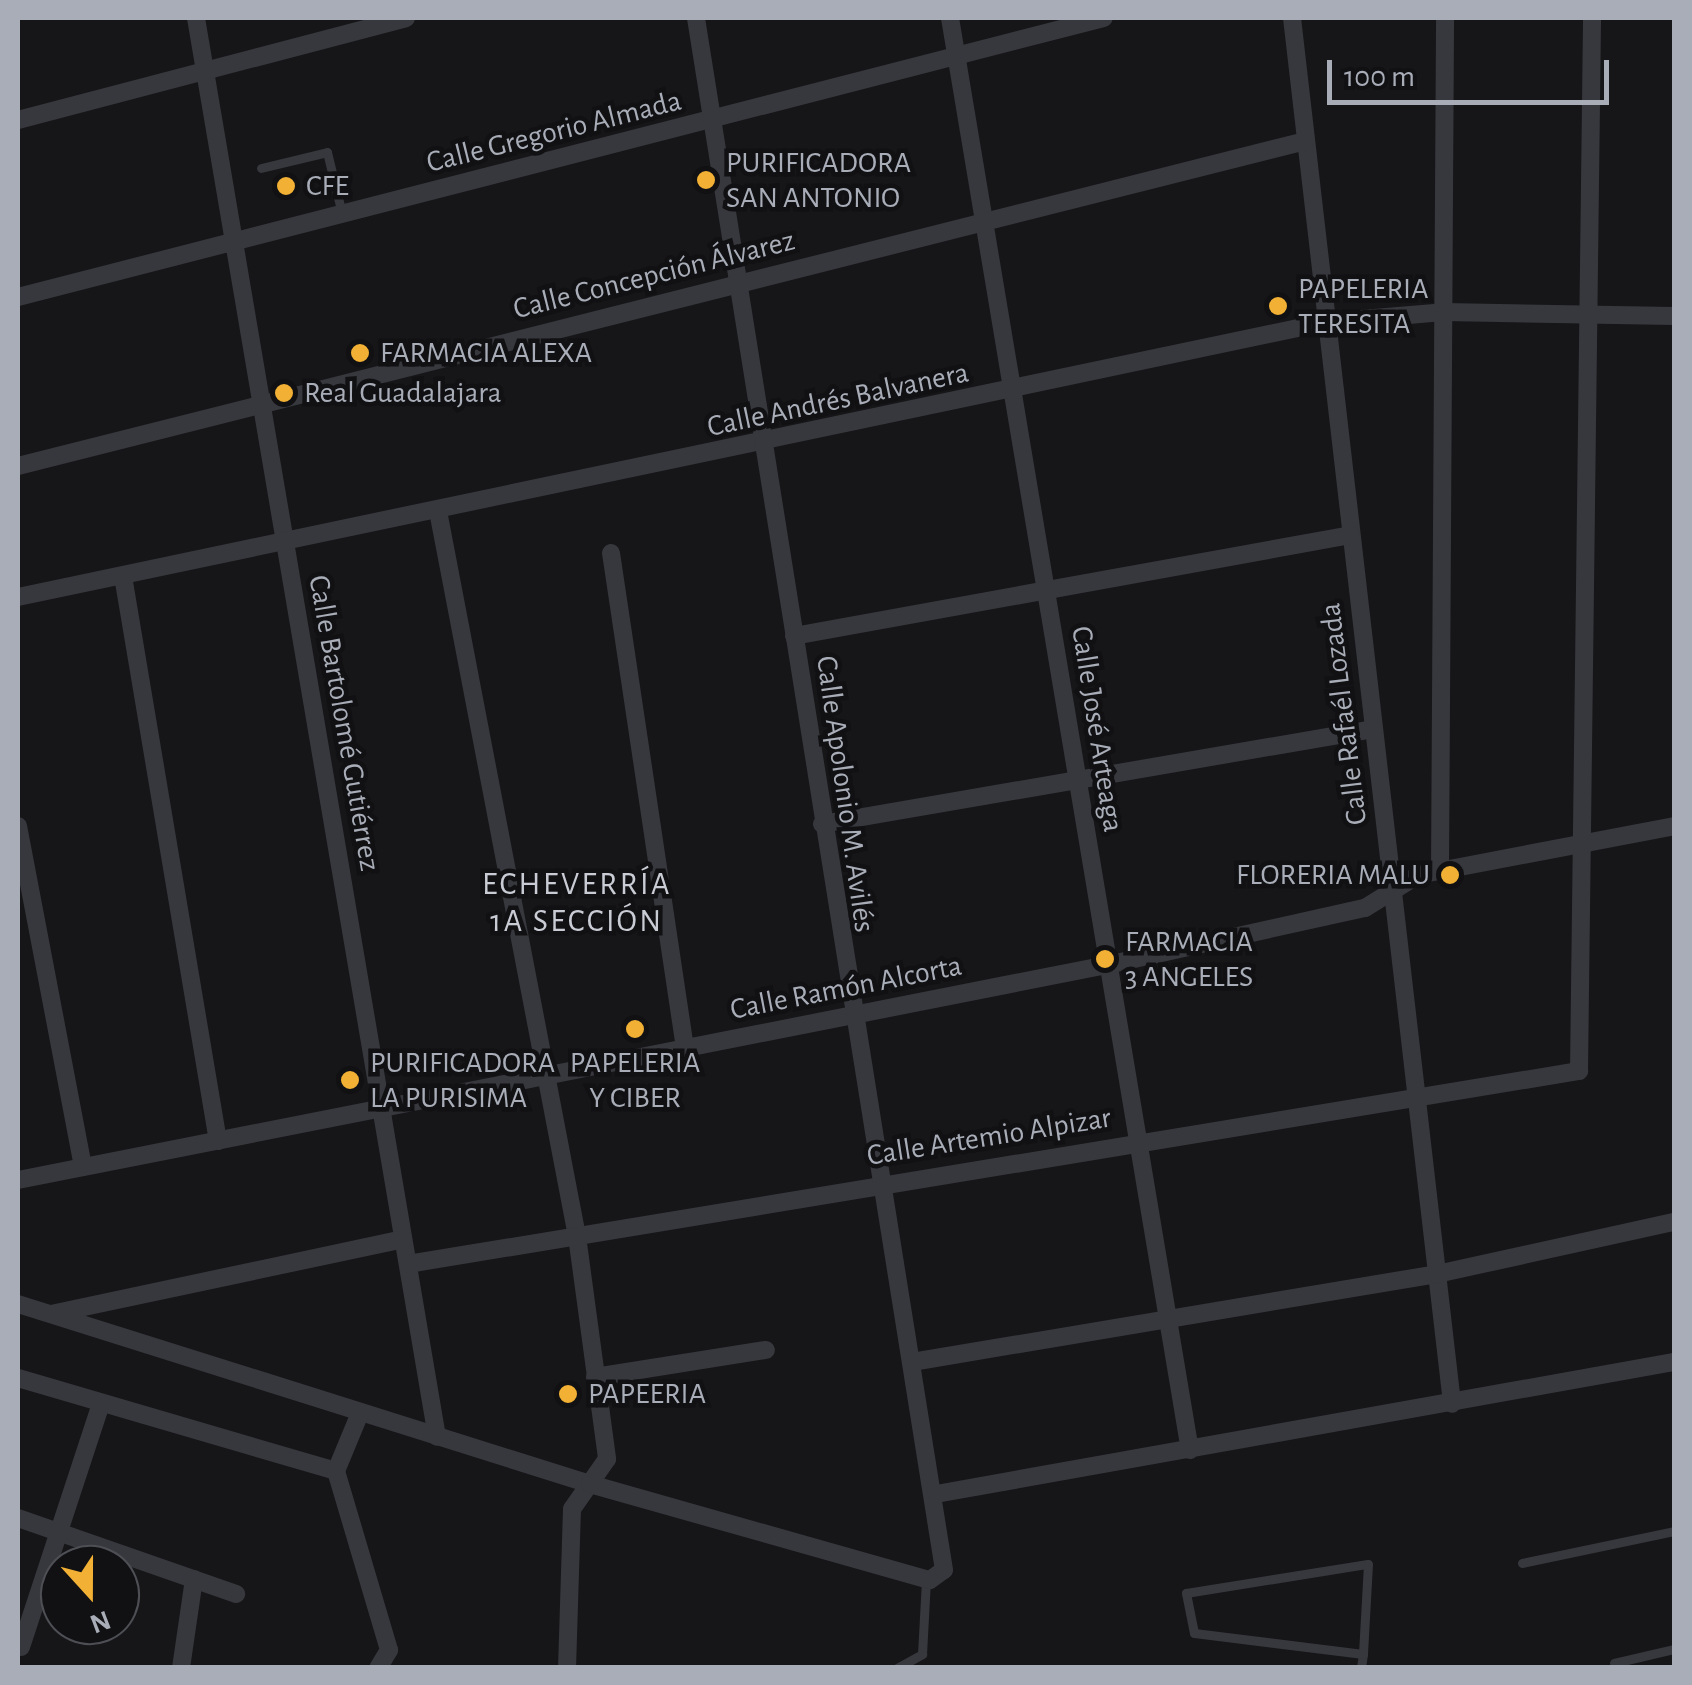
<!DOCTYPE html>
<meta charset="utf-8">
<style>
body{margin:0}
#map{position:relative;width:1692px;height:1685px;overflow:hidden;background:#161618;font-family:"Alegreya Sans",sans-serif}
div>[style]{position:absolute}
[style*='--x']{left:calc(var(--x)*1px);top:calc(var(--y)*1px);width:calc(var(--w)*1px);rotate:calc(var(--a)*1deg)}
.lane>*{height:9px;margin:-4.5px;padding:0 4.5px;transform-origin:4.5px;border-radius:4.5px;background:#37383d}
.street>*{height:18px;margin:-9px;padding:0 9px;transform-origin:9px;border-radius:9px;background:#37383d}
.dots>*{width:28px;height:28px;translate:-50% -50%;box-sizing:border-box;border:5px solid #111113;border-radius:50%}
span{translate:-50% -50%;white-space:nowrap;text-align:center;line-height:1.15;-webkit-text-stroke:9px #111113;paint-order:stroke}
.street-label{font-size:30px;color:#a8adb8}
.poi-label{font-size:30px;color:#a8adb8}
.left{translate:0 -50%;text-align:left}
.right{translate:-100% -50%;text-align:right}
.neighbourhood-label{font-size:32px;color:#c9ccd4;letter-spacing:2.5px}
.frame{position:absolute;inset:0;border:20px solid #a8adb8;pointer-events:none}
.north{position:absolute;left:40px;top:1545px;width:100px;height:100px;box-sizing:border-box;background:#111113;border:2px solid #4d4f55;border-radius:50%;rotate:159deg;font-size:28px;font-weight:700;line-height:40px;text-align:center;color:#a8adb8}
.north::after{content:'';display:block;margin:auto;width:35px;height:45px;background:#f2b134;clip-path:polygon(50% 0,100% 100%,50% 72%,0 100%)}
.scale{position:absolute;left:1327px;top:60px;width:282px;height:45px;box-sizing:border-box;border:5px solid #a8adb8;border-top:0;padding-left:12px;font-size:30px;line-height:35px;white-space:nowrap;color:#a8adb8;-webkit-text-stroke:8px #111113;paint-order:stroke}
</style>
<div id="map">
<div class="lane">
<div style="--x:261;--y:168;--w:68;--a:-13.6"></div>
<div style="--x:327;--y:152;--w:64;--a:76.4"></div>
<div style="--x:1522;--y:1563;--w:155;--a:-11.9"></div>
<div style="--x:1614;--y:1663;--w:62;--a:-13.1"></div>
<div style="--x:897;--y:1668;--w:29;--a:-29"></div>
<div style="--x:922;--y:1654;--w:75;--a:-86.9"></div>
<div style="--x:1361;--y:1668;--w:14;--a:-82"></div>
<div style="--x:1363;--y:1654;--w:170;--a:-172.9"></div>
<div style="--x:1194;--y:1633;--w:41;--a:-101.3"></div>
<div style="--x:1186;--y:1593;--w:184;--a:-9.1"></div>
<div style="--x:1368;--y:1564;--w:90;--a:93.2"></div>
</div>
<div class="street">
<div style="--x:196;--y:18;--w:1439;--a:80.36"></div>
<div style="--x:950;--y:18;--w:1452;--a:80.49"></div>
<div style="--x:1292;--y:18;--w:1395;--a:83.41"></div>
<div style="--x:18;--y:120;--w:401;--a:-14.7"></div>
<div style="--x:18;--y:297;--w:1121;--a:-14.41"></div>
<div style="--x:18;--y:466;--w:1327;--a:-14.17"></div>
<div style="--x:438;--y:511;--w:738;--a:79.15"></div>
<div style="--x:577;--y:1236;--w:225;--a:82.3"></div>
<div style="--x:607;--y:1459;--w:61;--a:125"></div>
<div style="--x:572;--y:1509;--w:159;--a:91.8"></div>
<div style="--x:611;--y:553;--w:500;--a:81.5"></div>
<div style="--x:123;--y:576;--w:573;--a:80.46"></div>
<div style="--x:18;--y:597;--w:1337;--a:-11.87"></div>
<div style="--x:1326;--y:322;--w:118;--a:-4.8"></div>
<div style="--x:1444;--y:312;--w:230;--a:1"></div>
<div style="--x:794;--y:636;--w:566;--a:-10.28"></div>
<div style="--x:822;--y:824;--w:559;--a:-9.78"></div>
<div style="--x:18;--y:826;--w:347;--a:79.2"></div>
<div style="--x:1440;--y:870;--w:852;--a:-89.66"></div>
<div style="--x:18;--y:1180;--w:1110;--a:-11.17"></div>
<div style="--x:1107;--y:965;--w:264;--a:-12.5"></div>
<div style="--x:1365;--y:908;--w:62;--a:-31.9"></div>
<div style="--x:1418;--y:875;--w:261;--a:-10.8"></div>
<div style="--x:408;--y:1264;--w:1187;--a:-9.36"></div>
<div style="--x:1579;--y:1071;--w:1053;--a:-89.29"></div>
<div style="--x:18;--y:1304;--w:600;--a:17.47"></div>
<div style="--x:590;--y:1484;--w:353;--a:15.8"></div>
<div style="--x:930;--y:1580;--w:17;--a:-36"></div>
<div style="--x:944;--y:1570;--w:1572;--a:-99.08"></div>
<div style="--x:51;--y:1314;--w:360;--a:-12"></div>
<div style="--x:912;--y:1362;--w:532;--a:-9.52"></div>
<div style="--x:1437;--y:1274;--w:243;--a:-12.4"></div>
<div style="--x:595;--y:1377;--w:173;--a:-9"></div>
<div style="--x:18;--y:1378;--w:331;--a:16.3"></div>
<div style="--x:360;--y:1413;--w:63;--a:112.5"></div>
<div style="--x:336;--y:1471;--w:187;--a:73.5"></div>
<div style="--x:389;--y:1650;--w:21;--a:121"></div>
<div style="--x:936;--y:1494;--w:750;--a:-10.14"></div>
<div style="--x:18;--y:1518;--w:231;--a:19.2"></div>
<div style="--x:21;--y:1647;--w:257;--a:-71.8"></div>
<div style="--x:181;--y:1668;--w:90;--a:-81.7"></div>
</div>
<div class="dots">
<div style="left:706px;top:180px;background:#f2b134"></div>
<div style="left:286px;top:186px;background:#f2b134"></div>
<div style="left:1278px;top:306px;background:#f2b134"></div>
<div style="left:360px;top:353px;background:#f2b134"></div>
<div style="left:284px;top:393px;background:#f2b134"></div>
<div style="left:1450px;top:875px;background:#f2b134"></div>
<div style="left:1105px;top:959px;background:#f2b134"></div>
<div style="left:635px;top:1029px;background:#f2b134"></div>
<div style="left:350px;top:1080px;background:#f2b134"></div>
<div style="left:568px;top:1394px;background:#f2b134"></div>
</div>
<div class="street-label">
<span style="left:554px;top:132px;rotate:-14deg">Calle Gregorio Almada</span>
<span style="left:654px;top:275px;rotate:-14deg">Calle Concepción Álvarez</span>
<span style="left:838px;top:400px;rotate:-12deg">Calle Andrés Balvanera</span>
<span style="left:1344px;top:714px;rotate:-97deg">Calle Rafaél Lozada</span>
<span style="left:344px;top:723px;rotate:80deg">Calle Bartolomé Gutiérrez</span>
<span style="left:1097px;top:729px;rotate:81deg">Calle José Arteaga</span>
<span style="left:845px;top:794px;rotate:82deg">Calle Apolonio M. Avilés</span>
<span style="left:846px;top:988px;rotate:-11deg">Calle Ramón Alcorta</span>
<span style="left:989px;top:1137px;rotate:-9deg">Calle Artemio Alpizar</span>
</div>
<div class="poi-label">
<span class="left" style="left:726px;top:180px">PURIFICADORA<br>SAN ANTONIO</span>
<span class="left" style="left:306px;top:186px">CFE</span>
<span class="left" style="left:1298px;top:306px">PAPELERIA<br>TERESITA</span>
<span class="left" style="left:380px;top:353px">FARMACIA ALEXA</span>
<span class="left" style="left:304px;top:393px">Real Guadalajara</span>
<span class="right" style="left:1430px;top:875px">FLORERIA MALU</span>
<span class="left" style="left:1125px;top:959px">FARMACIA<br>3 ANGELES</span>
<span class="left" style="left:370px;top:1080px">PURIFICADORA<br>LA PURISIMA</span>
<span style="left:635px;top:1080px">PAPELERIA<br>Y CIBER</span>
<span class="left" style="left:588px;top:1394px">PAPEERIA</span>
</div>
<div class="neighbourhood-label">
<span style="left:577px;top:903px">ECHEVERRÍA<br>1A SECCIÓN</span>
</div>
<div class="frame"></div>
<div class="north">N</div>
<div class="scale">100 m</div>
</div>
